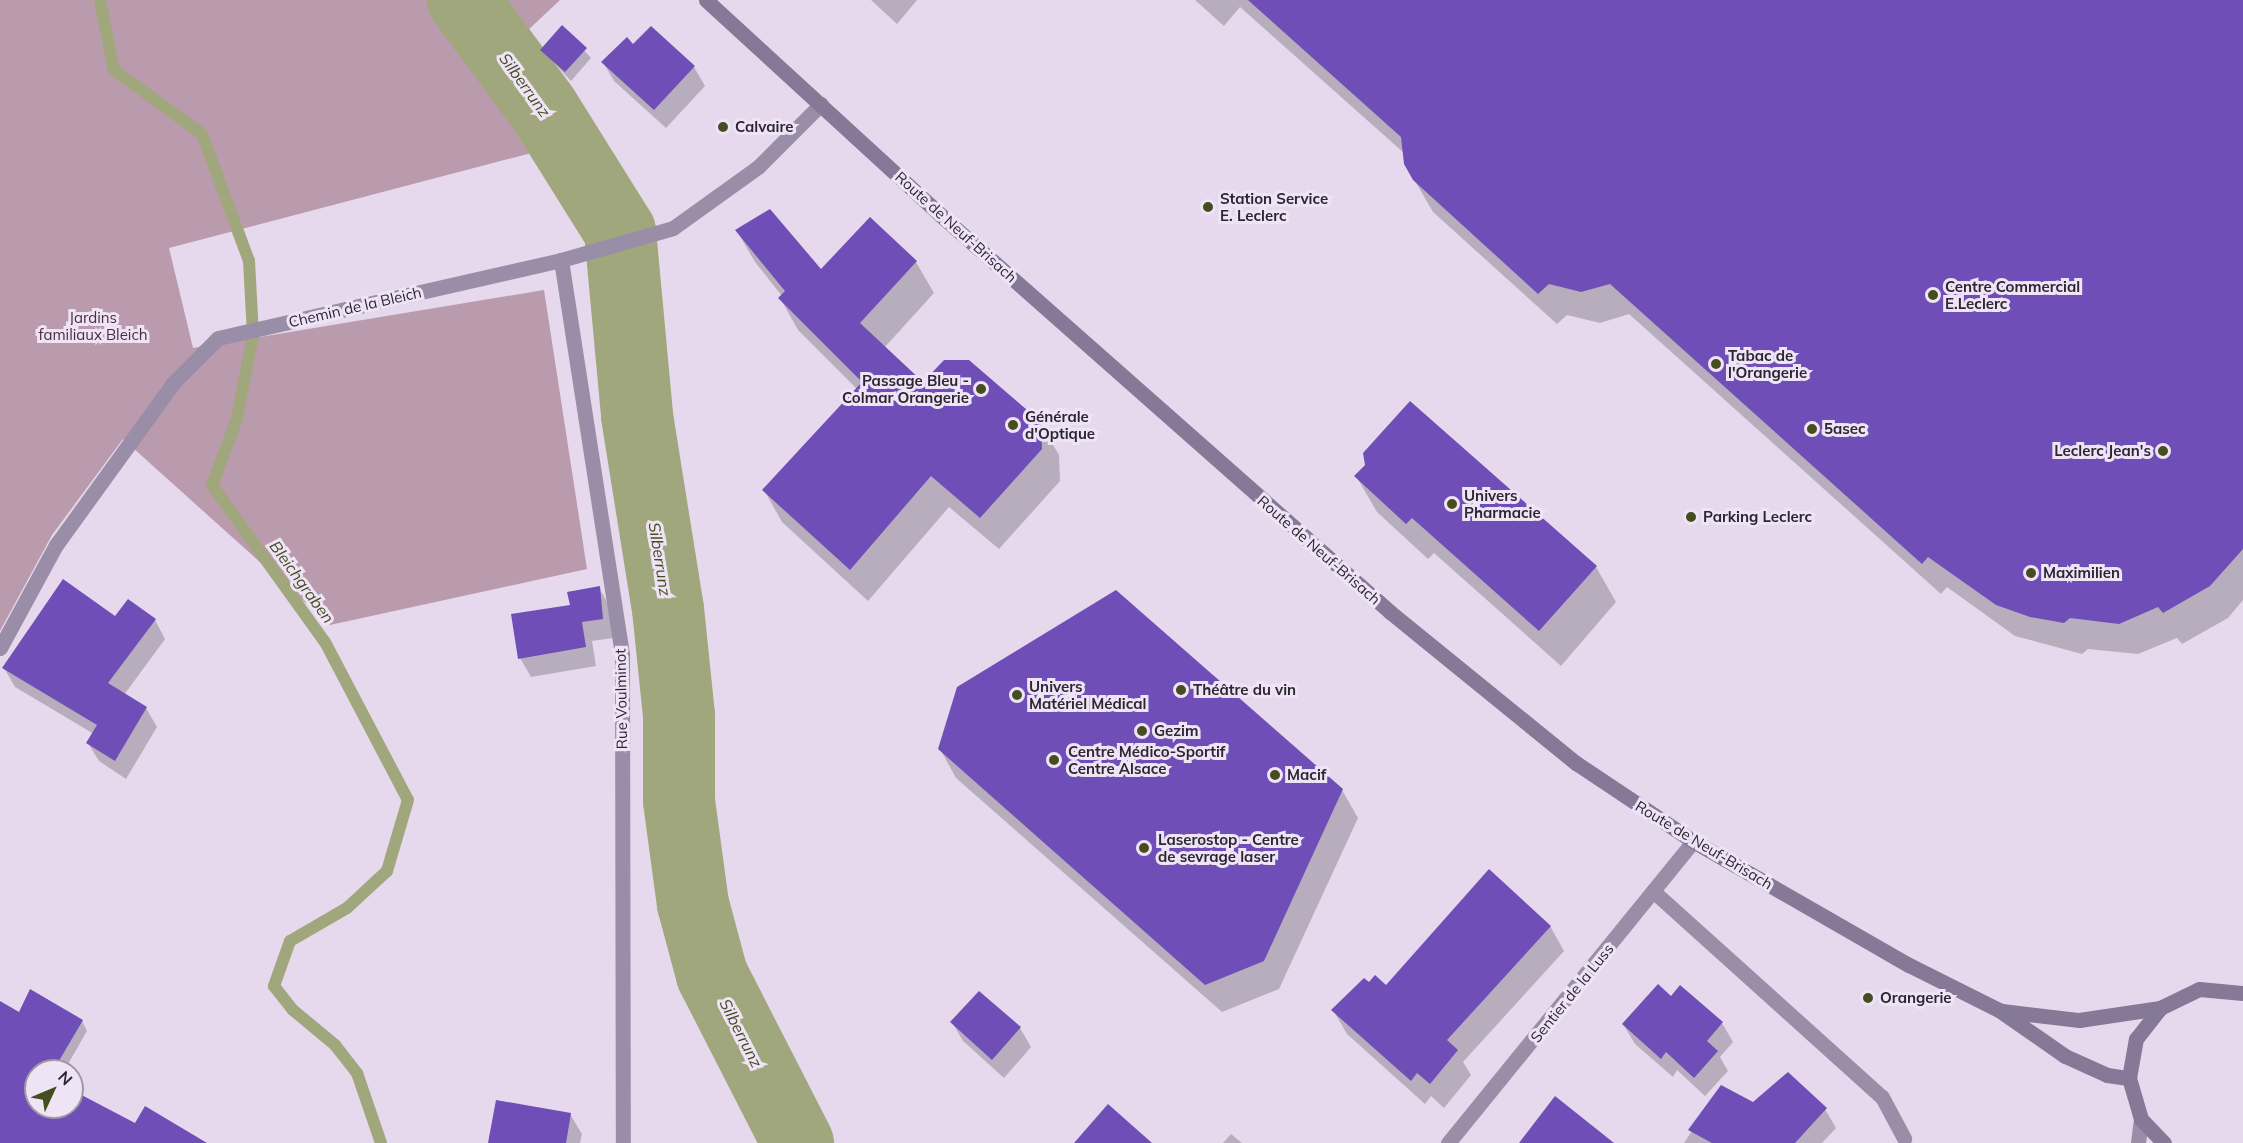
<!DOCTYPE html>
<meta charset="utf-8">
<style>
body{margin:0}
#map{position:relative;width:2243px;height:1143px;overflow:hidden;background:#e6d9ed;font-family:Mulish,sans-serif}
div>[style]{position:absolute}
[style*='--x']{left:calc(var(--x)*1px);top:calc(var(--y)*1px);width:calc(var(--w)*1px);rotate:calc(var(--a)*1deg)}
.green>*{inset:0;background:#ba9bad}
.shadow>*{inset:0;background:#0003}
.stream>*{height:12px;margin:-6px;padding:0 6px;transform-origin:6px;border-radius:6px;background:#a1a77c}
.river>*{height:72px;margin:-36px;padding:0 36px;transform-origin:36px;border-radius:36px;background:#a1a77c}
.building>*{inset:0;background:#704eb7}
.minor>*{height:15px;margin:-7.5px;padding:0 7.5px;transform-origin:7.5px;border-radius:7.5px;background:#9a8da7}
.secondary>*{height:15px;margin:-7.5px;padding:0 7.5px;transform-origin:7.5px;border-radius:7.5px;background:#867897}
.dots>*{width:16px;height:16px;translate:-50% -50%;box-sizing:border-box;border:3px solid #efe4f6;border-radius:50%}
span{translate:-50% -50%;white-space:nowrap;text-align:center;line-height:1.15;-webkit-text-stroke:6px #efe4f6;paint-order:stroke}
.poi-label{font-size:15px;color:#2b2631;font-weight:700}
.left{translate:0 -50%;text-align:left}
.right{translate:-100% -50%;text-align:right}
.street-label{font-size:15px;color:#2b2631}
.park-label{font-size:15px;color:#4c2d3e}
.water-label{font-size:16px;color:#464d21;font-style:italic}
.north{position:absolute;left:24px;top:1059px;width:60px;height:60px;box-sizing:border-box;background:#efe4f6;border:2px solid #a198a7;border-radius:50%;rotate:46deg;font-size:16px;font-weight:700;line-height:24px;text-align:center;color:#2b2631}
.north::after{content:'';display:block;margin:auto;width:21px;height:27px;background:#464d21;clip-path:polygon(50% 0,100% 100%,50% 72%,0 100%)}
</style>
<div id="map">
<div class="green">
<div style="clip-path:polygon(0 0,560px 0,490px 66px,539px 151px,169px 248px,193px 348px,544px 290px,587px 569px,330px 625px,123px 439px,52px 535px,0 631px)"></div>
</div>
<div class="shadow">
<div style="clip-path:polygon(871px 0,917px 0,897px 24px)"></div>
<div style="clip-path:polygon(1195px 0,2243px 0,2243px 600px,2228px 618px,2182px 644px,2177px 638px,2138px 654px,2088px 649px,2082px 654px,2015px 636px,1947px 587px,1941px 594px,1629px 314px,1600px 323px,1567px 315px,1557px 324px,1433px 212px,1405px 164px,1404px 153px,1240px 7px,1224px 26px)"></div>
<div style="clip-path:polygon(563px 27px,591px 58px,571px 81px,542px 50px)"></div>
<div style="clip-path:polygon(633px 46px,694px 67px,705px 86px,666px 128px,614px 81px,603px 62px)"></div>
<div style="clip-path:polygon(737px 231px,821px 271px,916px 262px,934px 293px,884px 348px,924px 384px,1040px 423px,1059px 455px,1060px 481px,999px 549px,949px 507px,868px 601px,782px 522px,764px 490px,857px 389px,798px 330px,780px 298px,782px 296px,755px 262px)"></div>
<div style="clip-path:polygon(1367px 465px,1596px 567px,1616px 602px,1561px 666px,1434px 553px,1428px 559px,1377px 512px,1356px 476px)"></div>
<div style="clip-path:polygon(599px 588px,610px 607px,613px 638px,592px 641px,596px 666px,531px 677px,520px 658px,572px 606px)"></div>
<div style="clip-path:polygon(115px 618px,155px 620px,165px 639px,124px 695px,146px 708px,157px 727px,126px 779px,99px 761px,88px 743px,94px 734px,15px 687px,4px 668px)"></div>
<div style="clip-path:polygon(940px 749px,1342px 790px,1358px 818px,1279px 989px,1222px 1012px,956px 778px)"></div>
<div style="clip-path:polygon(1550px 926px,1564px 951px,1463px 1062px,1471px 1075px,1444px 1108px,1431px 1096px,1425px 1104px,1347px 1034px,1333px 1010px,1369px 984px,1386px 987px)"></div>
<div style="clip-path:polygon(980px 993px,1020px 1028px,1031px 1047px,1004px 1078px,963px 1041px,952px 1022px)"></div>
<div style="clip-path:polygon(0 1003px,20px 1014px,82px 1021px,87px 1031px,64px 1071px,36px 1071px,36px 1107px,72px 1107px,72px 1092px,136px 1125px,187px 1133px,0 1143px)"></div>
<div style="clip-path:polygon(1722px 1023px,1733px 1042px,1720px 1057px,1728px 1071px,1705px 1096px,1677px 1070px,1673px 1077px,1635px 1044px,1623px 1024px)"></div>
<div style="clip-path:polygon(1721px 1087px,1754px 1104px,1825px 1109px,1836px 1128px,1822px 1143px,1684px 1143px)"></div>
<div style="clip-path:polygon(570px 1114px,582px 1134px,580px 1143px,490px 1143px)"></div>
<div style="clip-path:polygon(1231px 1134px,1242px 1143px,1223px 1143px)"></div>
</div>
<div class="stream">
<div style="--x:100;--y:0;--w:71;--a:78.7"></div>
<div style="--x:114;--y:70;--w:109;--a:36"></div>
<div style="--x:202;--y:134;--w:135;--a:69.7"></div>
<div style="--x:249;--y:261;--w:74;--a:86.9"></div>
<div style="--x:253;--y:335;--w:86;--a:100.8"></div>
<div style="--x:237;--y:419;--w:71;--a:110.7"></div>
<div style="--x:212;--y:485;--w:193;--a:54.3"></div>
<div style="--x:325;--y:642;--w:178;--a:62.3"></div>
<div style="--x:408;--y:800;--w:74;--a:106.5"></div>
<div style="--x:387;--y:871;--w:54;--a:137.2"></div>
<div style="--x:347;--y:908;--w:66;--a:149.9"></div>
<div style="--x:290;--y:941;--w:48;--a:109.6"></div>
<div style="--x:274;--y:986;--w:31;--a:52"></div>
<div style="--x:293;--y:1010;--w:55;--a:39.8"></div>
<div style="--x:335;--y:1045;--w:36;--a:52"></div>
<div style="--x:357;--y:1073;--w:74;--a:71.1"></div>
</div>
<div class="river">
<div style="--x:463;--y:0;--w:134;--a:53.5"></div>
<div style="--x:543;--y:108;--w:145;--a:58"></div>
<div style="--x:620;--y:231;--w:186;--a:84.7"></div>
<div style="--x:637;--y:416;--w:195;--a:80.9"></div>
<div style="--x:668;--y:609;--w:108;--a:84.1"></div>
<div style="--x:679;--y:716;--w:85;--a:90"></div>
<div style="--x:679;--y:801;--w:104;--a:82.3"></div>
<div style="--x:693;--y:904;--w:73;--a:75"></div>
<div style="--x:712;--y:975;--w:189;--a:62.9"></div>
</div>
<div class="building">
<div style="clip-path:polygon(1248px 0,2243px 0,2243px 549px,2210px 586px,2163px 613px,2158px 607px,2119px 624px,2070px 618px,2064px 623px,2030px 617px,1996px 605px,1928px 557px,1922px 564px,1610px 284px,1581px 292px,1549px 284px,1538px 294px,1413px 180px,1404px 164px,1401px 137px)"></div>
<div style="clip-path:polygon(562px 25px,587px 48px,565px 72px,540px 50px)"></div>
<div style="clip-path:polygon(651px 26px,695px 66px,654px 110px,601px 62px,627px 37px,633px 44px)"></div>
<div style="clip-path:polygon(770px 209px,821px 269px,870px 217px,917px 261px,860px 323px,923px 382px,944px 360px,969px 360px,1041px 422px,1042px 449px,980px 518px,931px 476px,850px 570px,762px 490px,862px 382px,778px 298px,785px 291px,735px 230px)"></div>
<div style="clip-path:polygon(1410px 401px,1597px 566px,1539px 631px,1412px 518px,1406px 524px,1354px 476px,1365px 465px,1363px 453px)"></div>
<div style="clip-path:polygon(63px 579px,115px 616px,128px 599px,156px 619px,108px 683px,147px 707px,115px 761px,86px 743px,97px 725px,2px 668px)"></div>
<div style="clip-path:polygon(600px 586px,603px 619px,582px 622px,586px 647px,518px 659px,511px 614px,570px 605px,567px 592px)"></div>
<div style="clip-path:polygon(1116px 590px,1343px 789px,1264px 961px,1205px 985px,938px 749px,957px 687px)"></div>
<div style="clip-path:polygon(1489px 869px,1551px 926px,1447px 1040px,1458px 1050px,1430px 1084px,1417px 1073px,1411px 1081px,1331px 1010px,1364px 978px,1369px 982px,1375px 975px,1386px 985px)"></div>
<div style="clip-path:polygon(1658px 984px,1671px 996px,1680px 985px,1723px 1022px,1707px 1041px,1718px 1051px,1694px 1078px,1666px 1052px,1661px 1059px,1622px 1024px)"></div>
<div style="clip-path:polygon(30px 989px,83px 1020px,53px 1071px,36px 1071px,36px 1107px,72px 1107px,72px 1090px,135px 1123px,145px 1106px,207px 1143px,0 1143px,0 1001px,19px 1012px)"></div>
<div style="clip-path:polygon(979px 991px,1021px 1027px,992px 1060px,950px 1022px)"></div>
<div style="clip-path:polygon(1788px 1072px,1827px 1108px,1795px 1143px,1712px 1143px,1688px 1130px,1721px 1085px,1753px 1102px)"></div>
<div style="clip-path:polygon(1555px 1096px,1614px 1143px,1519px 1143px)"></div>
<div style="clip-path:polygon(496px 1100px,571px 1113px,566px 1143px,488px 1143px)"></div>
<div style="clip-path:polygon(1108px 1104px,1152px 1143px,1074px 1143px)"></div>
</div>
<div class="minor">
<div style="--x:561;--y:260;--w:400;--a:81.2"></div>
<div style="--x:622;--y:655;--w:488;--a:89.9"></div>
<div style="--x:0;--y:648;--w:117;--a:-61.5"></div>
<div style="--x:56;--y:545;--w:201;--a:-54.1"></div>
<div style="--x:174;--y:382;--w:62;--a:-45"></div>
<div style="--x:218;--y:338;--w:352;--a:-12.8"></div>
<div style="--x:561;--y:260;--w:116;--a:-15.9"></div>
<div style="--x:673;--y:228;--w:105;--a:-35.7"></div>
<div style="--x:758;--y:167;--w:89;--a:-45"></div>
<div style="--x:1653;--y:891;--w:308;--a:42"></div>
<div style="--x:1882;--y:1097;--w:47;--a:61.8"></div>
<div style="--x:1448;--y:1143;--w:389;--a:-50.9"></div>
<div style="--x:2138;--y:1143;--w:24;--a:-83"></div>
</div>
<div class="secondary">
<div style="--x:706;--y:0;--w:324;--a:42.5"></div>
<div style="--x:945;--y:219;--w:594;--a:41.45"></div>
<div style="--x:1390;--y:612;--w:240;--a:39.1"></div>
<div style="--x:1576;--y:763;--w:141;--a:33.7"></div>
<div style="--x:1693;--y:841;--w:249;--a:29.9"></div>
<div style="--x:1909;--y:965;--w:101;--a:26.6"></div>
<div style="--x:1999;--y:1010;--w:80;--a:34.9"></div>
<div style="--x:2065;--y:1056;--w:46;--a:24.3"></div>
<div style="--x:2107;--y:1075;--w:22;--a:8"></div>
<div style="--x:2002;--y:1011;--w:78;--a:6.7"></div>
<div style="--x:2079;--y:1020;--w:82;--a:-8.4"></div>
<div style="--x:2164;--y:1143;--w:33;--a:-134"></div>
<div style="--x:2141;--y:1119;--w:43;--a:-106.3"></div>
<div style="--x:2129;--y:1078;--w:40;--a:-80"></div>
<div style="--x:2136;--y:1039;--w:39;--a:-52"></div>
<div style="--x:2160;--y:1008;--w:43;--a:-26"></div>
<div style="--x:2199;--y:989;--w:44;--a:5.2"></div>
</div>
<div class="dots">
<div style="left:723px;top:127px;background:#464d21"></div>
<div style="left:1208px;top:207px;background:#464d21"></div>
<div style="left:1933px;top:295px;background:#464d21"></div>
<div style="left:1716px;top:364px;background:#464d21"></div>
<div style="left:981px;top:389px;background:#464d21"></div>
<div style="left:1013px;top:425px;background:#464d21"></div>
<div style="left:1812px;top:429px;background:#464d21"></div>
<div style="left:2163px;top:451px;background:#464d21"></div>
<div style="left:1452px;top:504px;background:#464d21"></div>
<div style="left:1691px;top:517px;background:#464d21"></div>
<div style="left:2031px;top:573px;background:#464d21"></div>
<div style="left:1181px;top:690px;background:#464d21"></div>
<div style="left:1017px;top:695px;background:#464d21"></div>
<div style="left:1142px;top:731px;background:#464d21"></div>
<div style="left:1054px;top:760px;background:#464d21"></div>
<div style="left:1275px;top:775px;background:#464d21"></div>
<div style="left:1144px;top:848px;background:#464d21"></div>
<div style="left:1868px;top:998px;background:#464d21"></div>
</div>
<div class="poi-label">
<span class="left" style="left:735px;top:127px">Calvaire</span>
<span class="left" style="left:1220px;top:207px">Station Service<br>E. Leclerc</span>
<span class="left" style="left:1945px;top:295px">Centre Commercial<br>E.Leclerc</span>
<span class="left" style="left:1728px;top:364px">Tabac de<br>l'Orangerie</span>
<span class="right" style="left:969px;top:389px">Passage Bleu -<br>Colmar Orangerie</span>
<span class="left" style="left:1025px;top:425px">Générale<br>d'Optique</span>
<span class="left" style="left:1824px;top:429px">5asec</span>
<span class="right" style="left:2151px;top:451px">Leclerc Jean's</span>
<span class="left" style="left:1464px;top:504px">Univers<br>Pharmacie</span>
<span class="left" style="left:1703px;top:517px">Parking Leclerc</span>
<span class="left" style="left:2043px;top:573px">Maximilien</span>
<span class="left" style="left:1029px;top:695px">Univers<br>Matériel Médical</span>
<span class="left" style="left:1193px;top:690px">Théâtre du vin</span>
<span class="left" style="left:1154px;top:731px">Gezim</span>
<span class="left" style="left:1068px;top:760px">Centre Médico-Sportif<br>Centre Alsace</span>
<span class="left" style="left:1287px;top:775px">Macif</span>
<span class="left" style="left:1158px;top:848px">Laserostop - Centre<br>de sevrage laser</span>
<span class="left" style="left:1880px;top:998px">Orangerie</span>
</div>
<div class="street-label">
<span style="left:956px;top:227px;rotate:42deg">Route de Neuf-Brisach</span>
<span style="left:355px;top:307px;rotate:-13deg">Chemin de la Bleich</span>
<span style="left:1319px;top:550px;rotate:41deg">Route de Neuf-Brisach</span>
<span style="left:621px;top:699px;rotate:-91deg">Rue Voulminot</span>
<span style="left:1704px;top:845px;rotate:31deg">Route de Neuf-Brisach</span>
<span style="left:1572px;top:993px;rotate:-51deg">Sentier de la Luss</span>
</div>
<div class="park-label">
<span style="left:93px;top:326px">Jardins<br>familiaux Bleich</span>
</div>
<div class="water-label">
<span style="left:525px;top:85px;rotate:54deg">Silberrunz</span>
<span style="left:660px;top:559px;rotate:81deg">Silberrunz</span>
<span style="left:302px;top:582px;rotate:54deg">Bleichgraben</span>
<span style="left:741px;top:1033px;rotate:63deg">Silberrunz</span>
</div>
<div class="north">N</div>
</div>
